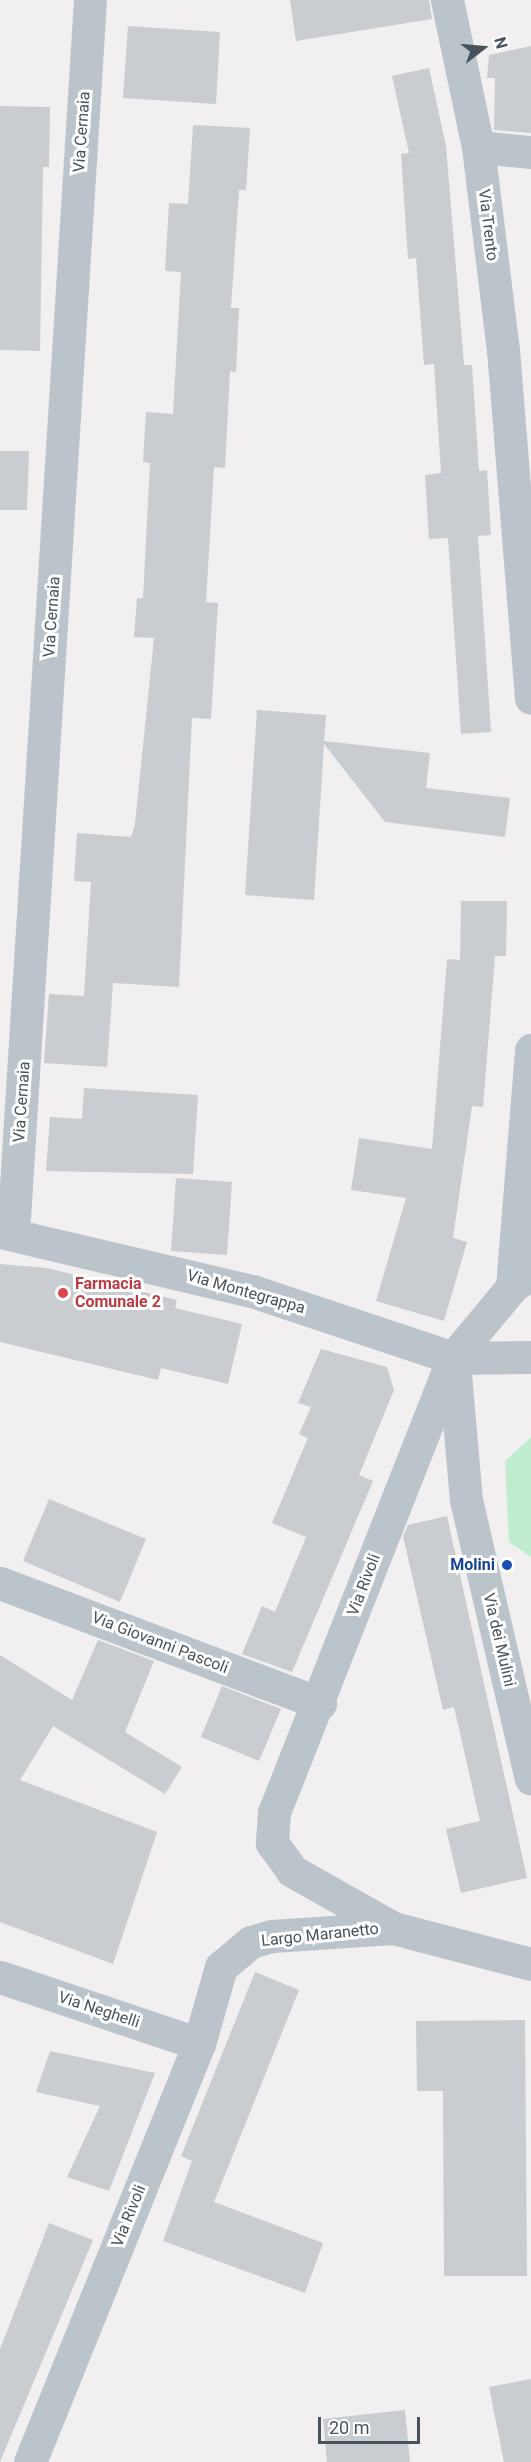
<!DOCTYPE html>
<style>
body{margin:0}
#map{position:relative;width:531px;height:2462px;overflow:hidden;background:#f1efef;font-family:Roboto,sans-serif}
div>[style]{position:absolute}
[style*='--x']{left:calc(var(--x)*1px);top:calc(var(--y)*1px);width:calc(var(--w)*1px);rotate:calc(var(--a)*1deg)}
.green>*{inset:0;background:#c0eccf}
.building>*{inset:0;background:#c9ccd1}
.minor>*{height:33px;margin:-16.5px;padding:0 16.5px;transform-origin:16.5px;border-radius:16.5px;background:#bbc4cb}
.dots>*{width:16px;height:16px;translate:-50% -50%;box-sizing:border-box;border:3px solid #fff;border-radius:50%}
span{translate:-50% -50%;white-space:nowrap;text-align:center;line-height:1.15;-webkit-text-stroke:6px #fff;paint-order:stroke}
.street-label{font-size:16px;color:#48535b}
.health-label{font-size:16px;color:#be3a42;font-weight:700}
.left{translate:0 -50%;text-align:left}
.transit-label{font-size:16px;color:#164399;font-weight:700}
.right{translate:-100% -50%;text-align:right}
.north{position:absolute;left:453px;top:18px;width:60px;height:60px;-webkit-text-stroke:4px #fff;paint-order:stroke;rotate:74deg;font-size:16px;font-weight:700;line-height:24px;text-align:center;color:#48535b}
.north::after{content:'';display:block;margin:auto;width:21px;height:27px;background:#48535b;clip-path:polygon(50% 0,100% 100%,50% 72%,0 100%)}
.scale{position:absolute;left:318px;top:2417px;width:102px;height:27px;box-sizing:border-box;border:3px solid #48535b;border-top:0;padding-left:8px;font-size:18px;line-height:21px;white-space:nowrap;color:#48535b;-webkit-text-stroke:4px #fff;paint-order:stroke}
</style>
<div id="map">
<div class="green">
<div style="clip-path:polygon(531px 1437px,531px 1557px,509px 1542px,505px 1461px)"></div>
</div>
<div class="building">
<div style="clip-path:polygon(290px 0,429px 0,432px 19px,296px 41px)"></div>
<div style="clip-path:polygon(128px 26px,220px 32px,216px 104px,123px 98px)"></div>
<div style="clip-path:polygon(531px 46px,531px 133px,494px 130px,495px 78px,487px 78px,489px 55px)"></div>
<div style="clip-path:polygon(429px 68px,446px 146px,464px 365px,472px 365px,479px 471px,487px 470px,491px 535px,478px 536px,491px 732px,461px 734px,448px 538px,429px 539px,425px 475px,441px 473px,434px 364px,424px 365px,416px 258px,408px 259px,401px 154px,409px 153px,392px 76px)"></div>
<div style="clip-path:polygon(0 106px,50px 107px,49px 167px,43px 167px,40px 351px,0 350px)"></div>
<div style="clip-path:polygon(193px 125px,250px 128px,246px 190px,239px 190px,231px 308px,239px 308px,236px 372px,230px 371px,225px 468px,214px 467px,206px 602px,218px 603px,211px 719px,192px 718px,179px 987px,113px 983px,107px 1067px,44px 1063px,49px 994px,84px 996px,91px 882px,74px 881px,77px 833px,131px 837px,135px 824px,154px 638px,134px 637px,137px 598px,143px 598px,150px 463px,143px 462px,146px 412px,173px 414px,181px 272px,165px 271px,169px 203px,188px 204px)"></div>
<div style="clip-path:polygon(0 451px,29px 451px,27px 510px,0 510px)"></div>
<div style="clip-path:polygon(257px 710px,326px 715px,324px 741px,430px 753px,426px 788px,510px 798px,505px 837px,385px 822px,324px 744px,314px 900px,245px 895px)"></div>
<div style="clip-path:polygon(461px 901px,507px 901px,506px 956px,495px 956px,483px 1107px,472px 1106px,453px 1238px,467px 1242px,444px 1321px,376px 1301px,406px 1198px,351px 1190px,359px 1138px,432px 1149px,447px 959px,460px 960px)"></div>
<div style="clip-path:polygon(84px 1088px,198px 1095px,193px 1174px,46px 1171px,50px 1117px,82px 1119px)"></div>
<div style="clip-path:polygon(176px 1178px,232px 1182px,227px 1255px,171px 1251px)"></div>
<div style="clip-path:polygon(0 1264px,47px 1268px,177px 1300px,175px 1308px,242px 1324px,228px 1384px,161px 1368px,158px 1380px,0 1342px)"></div>
<div style="clip-path:polygon(321px 1349px,387px 1367px,394px 1390px,359px 1475px,373px 1481px,292px 1672px,242px 1654px,262px 1606px,275px 1612px,306px 1537px,272px 1523px,308px 1438px,299px 1434px,311px 1407px,298px 1403px)"></div>
<div style="clip-path:polygon(49px 1499px,146px 1539px,120px 1602px,23px 1561px)"></div>
<div style="clip-path:polygon(447px 1516px,527px 1878px,461px 1893px,446px 1829px,480px 1821px,454px 1707px,443px 1710px,403px 1536px,408px 1525px)"></div>
<div style="clip-path:polygon(98px 1640px,154px 1661px,125px 1732px,182px 1767px,165px 1794px,53px 1726px,20px 1780px,157px 1832px,113px 1964px,0 1922px,0 1655px,72px 1700px)"></div>
<div style="clip-path:polygon(222px 1686px,281px 1709px,259px 1761px,201px 1737px)"></div>
<div style="clip-path:polygon(255px 1972px,299px 1990px,214px 2202px,323px 2243px,305px 2293px,163px 2241px,192px 2161px,181px 2156px)"></div>
<div style="clip-path:polygon(525px 2020px,527px 2276px,444px 2276px,443px 2091px,417px 2091px,416px 2021px)"></div>
<div style="clip-path:polygon(50px 2051px,155px 2073px,109px 2191px,67px 2177px,100px 2106px,36px 2092px)"></div>
<div style="clip-path:polygon(49px 2223px,93px 2240px,0 2462px,0 2349px)"></div>
<div style="clip-path:polygon(531px 2379px,531px 2462px,504px 2462px,489px 2387px)"></div>
<div style="clip-path:polygon(405px 2410px,410px 2462px,327px 2462px,323px 2419px)"></div>
</div>
<div class="minor">
<div style="--x:447;--y:0;--w:150;--a:78.1"></div>
<div style="--x:478;--y:147;--w:205;--a:83"></div>
<div style="--x:503;--y:350;--w:349;--a:85.4"></div>
<div style="--x:478;--y:147;--w:53;--a:5.4"></div>
<div style="--x:0;--y:1232;--w:262;--a:13.2"></div>
<div style="--x:255;--y:1292;--w:209;--a:18.4"></div>
<div style="--x:453;--y:1358;--w:78;--a:-0.7"></div>
<div style="--x:13;--y:1234;--w:1236;--a:-86.43"></div>
<div style="--x:531;--y:1273;--w:24;--a:144"></div>
<div style="--x:512;--y:1287;--w:92;--a:129.7"></div>
<div style="--x:453;--y:1358;--w:488;--a:111.5"></div>
<div style="--x:274;--y:1812;--w:31;--a:94"></div>
<div style="--x:272;--y:1843;--w:34;--a:54"></div>
<div style="--x:292;--y:1871;--w:116;--a:29.4"></div>
<div style="--x:393;--y:1928;--w:143;--a:14.6"></div>
<div style="--x:512;--y:1287;--w:238;--a:-85.4"></div>
<div style="--x:454;--y:1363;--w:138;--a:85"></div>
<div style="--x:466;--y:1500;--w:286;--a:76.9"></div>
<div style="--x:0;--y:1583;--w:342;--a:20.6"></div>
<div style="--x:0;--y:1977;--w:210;--a:18.6"></div>
<div style="--x:30;--y:2462;--w:451;--a:-68"></div>
<div style="--x:199;--y:2044;--w:80;--a:-74.1"></div>
<div style="--x:221;--y:1967;--w:39;--a:-40"></div>
<div style="--x:251;--y:1942;--w:22;--a:-16"></div>
<div style="--x:272;--y:1936;--w:121;--a:-3.8"></div>
</div>
<div class="dots">
<div style="left:63px;top:1293px;background:#e0444e"></div>
<div style="left:507px;top:1565px;background:#1a4fb4"></div>
</div>
<div class="street-label">
<span style="left:82px;top:132px;rotate:-86deg">Via Cernaia</span>
<span style="left:488px;top:225px;rotate:83deg">Via Trento</span>
<span style="left:52px;top:617px;rotate:-86deg">Via Cernaia</span>
<span style="left:22px;top:1102px;rotate:-86deg">Via Cernaia</span>
<span style="left:246px;top:1292px;rotate:16deg">Via Montegrappa</span>
<span style="left:364px;top:1585px;rotate:-69deg">Via Rivoli</span>
<span style="left:499px;top:1640px;rotate:77deg">Via dei Mulini</span>
<span style="left:160px;top:1643px;rotate:21deg">Via Giovanni Pascoli</span>
<span style="left:320px;top:1935px;rotate:-6deg">Largo Maranetto</span>
<span style="left:99px;top:2010px;rotate:18deg">Via Neghelli</span>
<span style="left:129px;top:2216px;rotate:-68deg">Via Rivoli</span>
</div>
<div class="health-label">
<span class="left" style="left:75px;top:1293px">Farmacia<br>Comunale 2</span>
</div>
<div class="transit-label">
<span class="right" style="left:495px;top:1565px">Molini</span>
</div>
<div class="north">N</div>
<div class="scale">20 m</div>
</div>
